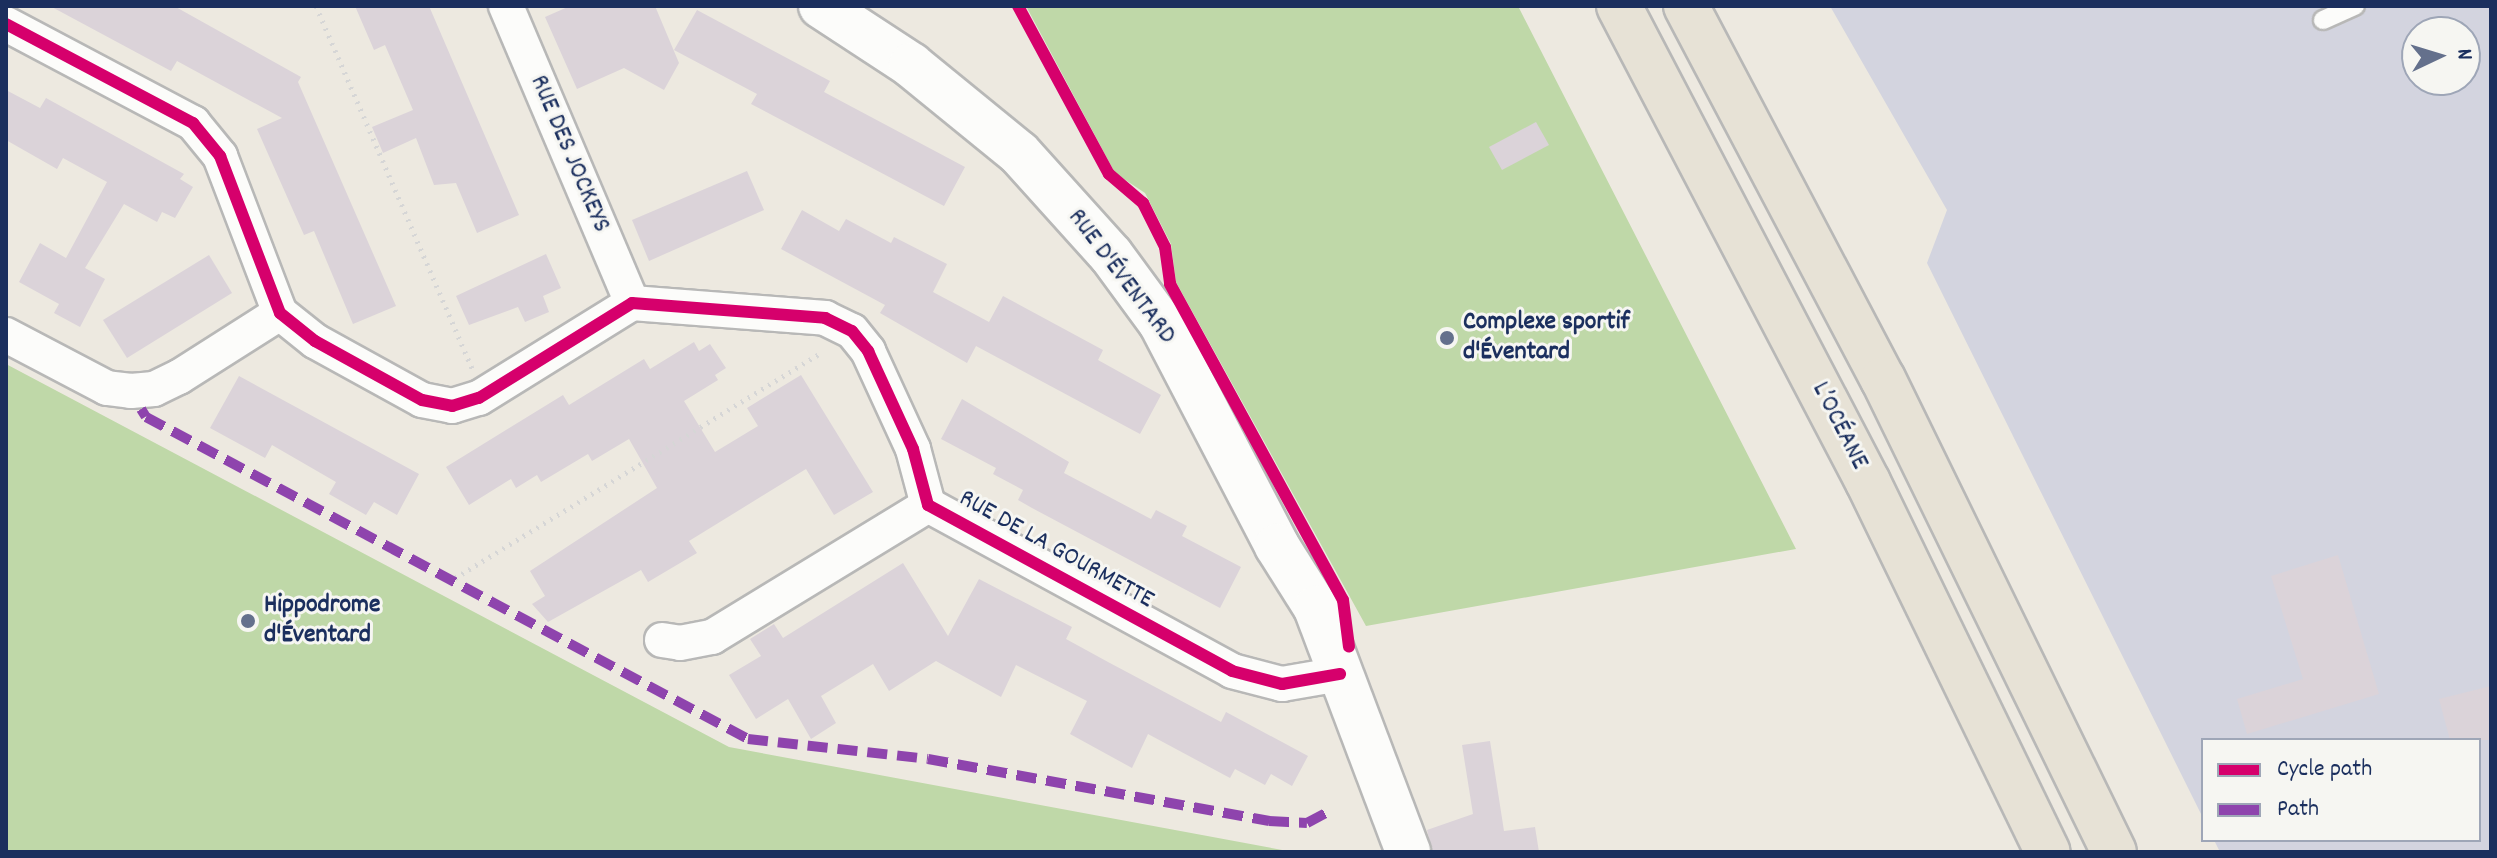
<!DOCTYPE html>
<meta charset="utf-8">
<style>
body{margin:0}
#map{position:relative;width:2497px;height:858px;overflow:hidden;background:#ede9e0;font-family:Dekko,sans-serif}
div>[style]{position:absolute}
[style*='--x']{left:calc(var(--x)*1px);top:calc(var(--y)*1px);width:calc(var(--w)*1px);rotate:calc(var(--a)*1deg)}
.industrial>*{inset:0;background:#d3d4df}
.green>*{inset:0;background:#bfd8a8}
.building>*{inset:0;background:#dbd3d9}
.path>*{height:5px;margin-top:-2.5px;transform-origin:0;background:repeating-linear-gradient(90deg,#d6d6d6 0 2px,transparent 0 8px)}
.roads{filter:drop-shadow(2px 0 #b8b8b7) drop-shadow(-2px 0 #b8b8b7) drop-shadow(0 2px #b8b8b7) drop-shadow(0 -2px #b8b8b7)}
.service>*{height:18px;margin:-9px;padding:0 9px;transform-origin:9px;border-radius:9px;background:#fcfcfa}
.minor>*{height:34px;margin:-17px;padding:0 17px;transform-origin:17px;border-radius:17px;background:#fcfcfa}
.tertiary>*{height:44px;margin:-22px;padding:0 22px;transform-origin:22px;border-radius:22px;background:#fcfcfa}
.motorway>*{height:44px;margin:-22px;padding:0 22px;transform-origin:22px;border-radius:22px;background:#e7e2d6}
.quiet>*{height:10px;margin-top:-5px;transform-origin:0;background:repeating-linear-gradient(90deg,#8e44ad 0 20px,transparent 0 30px)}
.cycleway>*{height:12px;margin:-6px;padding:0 6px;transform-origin:6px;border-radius:6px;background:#d6006c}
.dots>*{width:22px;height:22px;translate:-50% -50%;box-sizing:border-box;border:4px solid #f6f6f2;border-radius:50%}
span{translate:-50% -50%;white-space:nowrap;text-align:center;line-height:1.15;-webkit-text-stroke:6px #f6f6f2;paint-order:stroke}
.street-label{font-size:26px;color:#1b2f5e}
.poi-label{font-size:26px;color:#1b2f5e;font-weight:700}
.left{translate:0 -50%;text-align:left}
.frame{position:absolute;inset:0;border:8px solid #1b2f5e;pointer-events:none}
.legend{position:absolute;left:2201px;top:738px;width:280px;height:104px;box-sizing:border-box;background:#f6f6f2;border:2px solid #9ea6b7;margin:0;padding:10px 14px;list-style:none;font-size:24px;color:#1b2f5e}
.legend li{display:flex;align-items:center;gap:16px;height:40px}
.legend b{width:40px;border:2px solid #9ea6b7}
.north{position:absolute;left:2401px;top:16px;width:80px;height:80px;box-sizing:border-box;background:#f6f6f2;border:2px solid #9ea6b7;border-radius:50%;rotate:86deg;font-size:22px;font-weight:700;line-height:32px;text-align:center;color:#1b2f5e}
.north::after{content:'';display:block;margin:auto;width:28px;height:36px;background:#64708c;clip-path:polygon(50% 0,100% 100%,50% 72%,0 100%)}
</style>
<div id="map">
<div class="industrial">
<div style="clip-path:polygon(evenodd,1830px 6px,2491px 6px,2491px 852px,2220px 852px,2214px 840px,2479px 840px,2479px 740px,2203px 740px,2203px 818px,1927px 263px,1947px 210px,1830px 6px,2417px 32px,2465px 32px,2465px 80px,2417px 80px,2417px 32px)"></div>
</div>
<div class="green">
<div style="clip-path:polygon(1026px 6px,1518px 6px,1796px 549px,1366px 626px,1176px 282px,1171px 244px,1145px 193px,1115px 173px)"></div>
<div style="clip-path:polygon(6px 364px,729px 747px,1293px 852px,6px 852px)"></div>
</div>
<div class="building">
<div style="clip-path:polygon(50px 6px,174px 6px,301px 77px,298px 82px,396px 306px,353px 324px,314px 231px,304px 235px,257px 129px,282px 118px,177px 61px,171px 71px)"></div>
<div style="clip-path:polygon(355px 6px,429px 6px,519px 215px,477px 233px,456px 183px,434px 185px,416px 138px,383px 153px,372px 127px,413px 110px,385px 45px,374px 50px)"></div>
<div style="clip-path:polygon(570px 6px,655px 6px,679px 63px,664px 90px,624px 68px,577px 89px,545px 17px)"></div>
<div style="clip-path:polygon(697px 10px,830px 81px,824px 92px,965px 167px,944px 206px,751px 104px,757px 94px,674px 50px)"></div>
<div style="clip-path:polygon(6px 90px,40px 108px,46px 98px,184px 174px,180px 179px,193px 187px,175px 218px,162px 212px,157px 222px,124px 204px,85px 268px,105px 279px,80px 327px,54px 313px,59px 304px,19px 282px,40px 243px,66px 258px,107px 182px,63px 158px,57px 169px,6px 140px)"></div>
<div style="clip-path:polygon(1536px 122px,1549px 145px,1502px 170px,1489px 147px)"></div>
<div style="clip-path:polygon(747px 171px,764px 210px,649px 261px,632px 220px)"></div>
<div style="clip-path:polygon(802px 210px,839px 231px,846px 219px,891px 243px,894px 237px,947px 264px,933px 292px,989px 322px,1003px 296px,1103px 350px,1098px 360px,1161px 395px,1140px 434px,976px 346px,967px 363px,880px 313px,885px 305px,781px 249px)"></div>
<div style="clip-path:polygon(546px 254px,561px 288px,543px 296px,549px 312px,525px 322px,518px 307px,469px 325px,456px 296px)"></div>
<div style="clip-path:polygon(209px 255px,232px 293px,127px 358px,103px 320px)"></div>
<div style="clip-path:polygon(694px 342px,699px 351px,710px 344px,726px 368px,715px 375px,718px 380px,684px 401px,715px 452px,758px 426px,747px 408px,801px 375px,873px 492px,834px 515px,806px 469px,689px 541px,697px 553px,648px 582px,641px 570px,548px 622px,532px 604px,545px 596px,530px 571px,657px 488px,629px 439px,592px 461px,588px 454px,541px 482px,537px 475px,516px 488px,511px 479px,469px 505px,446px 467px,563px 395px,569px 405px,644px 359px,650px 369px)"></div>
<div style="clip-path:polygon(239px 376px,419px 474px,397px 515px,374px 502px,366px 515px,329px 494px,336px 482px,272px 445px,265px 458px,210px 428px)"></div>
<div style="clip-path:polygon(962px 399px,1069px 462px,1064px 473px,1151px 519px,1156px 510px,1187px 526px,1182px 536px,1241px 567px,1220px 608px,1032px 508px,1018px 500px,1023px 490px,993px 474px,996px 468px,941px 439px)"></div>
<div style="clip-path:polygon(2338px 555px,2379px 694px,2247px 734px,2237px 699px,2303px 679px,2271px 576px)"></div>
<div style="clip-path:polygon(903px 563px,948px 636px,979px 579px,1072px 627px,1066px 639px,1108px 662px,1221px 722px,1226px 712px,1308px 756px,1292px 786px,1271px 774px,1265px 785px,1235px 769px,1230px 778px,1148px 734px,1132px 768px,1070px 734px,1087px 701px,1016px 665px,1001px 697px,936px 661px,889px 691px,873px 664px,821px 696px,836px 723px,811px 739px,788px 699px,756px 719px,729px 675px,761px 656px,750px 639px,774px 624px,783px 638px)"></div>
<div style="clip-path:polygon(2491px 686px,2491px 740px,2450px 740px,2439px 699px)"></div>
<div style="clip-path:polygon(1490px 741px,1504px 831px,1535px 827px,1539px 852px,1432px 852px,1427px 830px,1473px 814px,1462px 745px)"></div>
</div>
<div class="path">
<div style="--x:316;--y:6;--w:395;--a:66.7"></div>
<div style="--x:455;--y:578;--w:431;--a:-31.6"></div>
</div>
<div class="roads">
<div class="service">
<div style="--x:2323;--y:20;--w:35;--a:-24"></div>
</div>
<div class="minor">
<div style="--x:506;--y:6;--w:323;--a:67"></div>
<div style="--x:6;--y:24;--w:212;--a:27.9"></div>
<div style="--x:193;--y:123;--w:43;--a:50.7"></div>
<div style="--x:220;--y:156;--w:168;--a:69.1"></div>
<div style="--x:280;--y:313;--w:45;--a:38.7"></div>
<div style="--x:315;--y:341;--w:122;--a:28.9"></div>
<div style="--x:422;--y:400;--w:31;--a:11"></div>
<div style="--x:452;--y:406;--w:28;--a:-17"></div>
<div style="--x:479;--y:398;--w:180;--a:-31.8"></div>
<div style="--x:632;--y:303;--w:194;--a:4.4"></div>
<div style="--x:825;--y:318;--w:30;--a:26"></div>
<div style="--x:852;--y:331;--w:26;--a:51"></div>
<div style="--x:868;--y:351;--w:108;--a:65.3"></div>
<div style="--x:913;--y:449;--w:58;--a:75"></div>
<div style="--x:928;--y:505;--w:346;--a:28.6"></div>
<div style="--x:1232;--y:671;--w:52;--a:14.6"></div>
<div style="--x:1282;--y:684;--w:59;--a:-9.8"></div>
<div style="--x:6;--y:335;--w:114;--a:27.7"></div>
<div style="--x:107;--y:388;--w:24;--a:7"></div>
<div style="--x:131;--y:391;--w:23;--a:-5"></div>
<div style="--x:154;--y:389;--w:28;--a:-26"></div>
<div style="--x:179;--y:377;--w:120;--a:-32.4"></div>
<div style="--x:662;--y:640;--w:18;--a:9"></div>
<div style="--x:680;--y:643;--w:33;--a:-11"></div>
<div style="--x:712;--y:637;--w:253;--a:-31.4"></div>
</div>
<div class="tertiary">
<div style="--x:821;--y:6;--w:108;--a:33.2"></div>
<div style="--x:911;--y:65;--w:139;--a:39.2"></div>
<div style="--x:1019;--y:153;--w:137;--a:48"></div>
<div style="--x:1111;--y:255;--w:84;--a:53.7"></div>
<div style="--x:1161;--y:323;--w:251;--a:62.5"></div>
<div style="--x:1277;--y:546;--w:73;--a:57.8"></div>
<div style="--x:1316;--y:608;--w:261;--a:69.3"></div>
</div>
<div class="motorway">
<div style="--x:1619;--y:6;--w:537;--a:62.39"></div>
<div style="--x:1868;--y:482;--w:411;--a:64.1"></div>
<div style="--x:1686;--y:6;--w:422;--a:62.2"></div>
<div style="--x:1883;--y:379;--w:526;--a:63.97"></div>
</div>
</div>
<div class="quiet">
<div style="--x:141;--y:409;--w:9;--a:58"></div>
<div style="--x:146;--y:417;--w:683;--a:28.14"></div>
<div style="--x:748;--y:739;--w:181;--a:6.3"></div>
<div style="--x:928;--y:759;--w:347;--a:10.3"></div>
<div style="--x:1269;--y:821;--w:38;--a:3"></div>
<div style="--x:1307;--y:823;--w:21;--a:-28"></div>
</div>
<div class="cycleway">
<div style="--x:1018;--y:6;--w:191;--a:61.6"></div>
<div style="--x:1109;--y:174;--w:45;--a:40.5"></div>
<div style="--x:1143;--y:203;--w:49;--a:63.4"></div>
<div style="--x:1165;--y:247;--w:37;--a:82"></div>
<div style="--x:1170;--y:284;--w:360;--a:61.3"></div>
<div style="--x:1343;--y:600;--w:47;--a:82.7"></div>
<div style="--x:6;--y:24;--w:212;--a:27.9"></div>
<div style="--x:193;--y:123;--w:43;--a:50.7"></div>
<div style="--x:220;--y:156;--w:168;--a:69.1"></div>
<div style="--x:280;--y:313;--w:45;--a:38.7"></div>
<div style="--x:315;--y:341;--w:122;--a:28.9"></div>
<div style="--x:422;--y:400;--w:31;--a:11"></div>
<div style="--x:452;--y:406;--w:28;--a:-17"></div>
<div style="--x:479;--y:398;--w:180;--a:-31.8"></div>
<div style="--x:632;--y:303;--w:194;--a:4.4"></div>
<div style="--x:825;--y:318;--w:30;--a:26"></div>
<div style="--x:852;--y:331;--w:26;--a:51"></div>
<div style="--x:868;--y:351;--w:108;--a:65.3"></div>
<div style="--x:913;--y:449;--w:58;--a:75"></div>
<div style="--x:928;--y:505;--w:346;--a:28.6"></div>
<div style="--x:1232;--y:671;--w:52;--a:14.6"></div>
<div style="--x:1282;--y:684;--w:59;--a:-9.8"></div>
</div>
<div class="dots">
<div style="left:1447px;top:338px;background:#64708c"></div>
<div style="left:248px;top:621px;background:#64708c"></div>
</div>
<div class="street-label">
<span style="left:569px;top:154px;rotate:67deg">RUE DES JOCKEYS</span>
<span style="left:1121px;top:277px;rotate:53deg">RUE D'ÉVENTARD</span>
<span style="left:1839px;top:426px;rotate:63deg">L’OCÉANE</span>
<span style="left:1056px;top:550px;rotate:29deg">RUE DE LA GOURMETTE</span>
</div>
<div class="poi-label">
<span class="left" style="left:1463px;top:338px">Complexe sportif<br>d'Éventard</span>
<span class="left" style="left:264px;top:621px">Hippodrome<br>d'Éventard</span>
</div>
<div class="frame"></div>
<ul class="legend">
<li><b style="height:10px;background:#d6006c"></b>Cycle path</li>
<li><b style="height:10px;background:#8e44ad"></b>Path</li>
</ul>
<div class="north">N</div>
</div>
